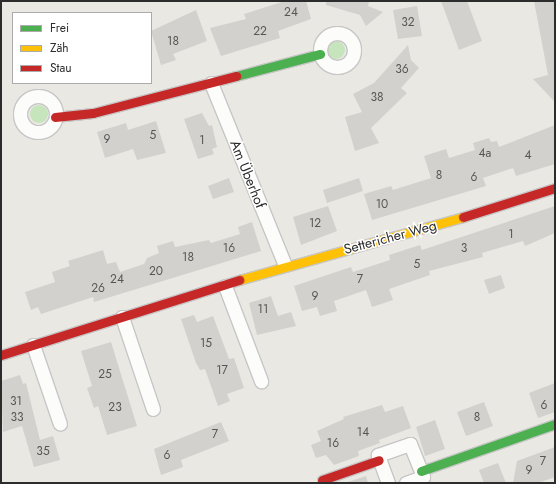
<!DOCTYPE html>
<meta charset="utf-8">
<style>
body{margin:0}
#map{position:relative;width:556px;height:484px;overflow:hidden;background:#eae8e2;font-family:Jost,sans-serif}
div>[style]{position:absolute}
[style*='--x']{left:calc(var(--x)*1px);top:calc(var(--y)*1px);width:calc(var(--w)*1px);rotate:calc(var(--a)*1deg)}
.green>*{inset:0;background:#c6e5bc}
.round{border-radius:50%}
.building>*{inset:0;background:#d3d1cd}
.roads{filter:drop-shadow(1px 0 #c7c6c7) drop-shadow(-1px 0 #c7c6c7) drop-shadow(0 1px #c7c6c7) drop-shadow(0 -1px #c7c6c7)}
.street>*{height:13px;margin:-6.5px;padding:0 6.5px;transform-origin:6.5px;border-radius:6.5px;background:#fcfcfb}
.street>.ring{margin:-6.5px;padding:0;box-sizing:content-box;background:none;border:13px solid #fcfcfb;border-radius:50%}
.fast>*{height:9px;margin:-4.5px;padding:0 4.5px;transform-origin:4.5px;border-radius:4.5px;background:#4caf50}
.slow>*{height:9px;margin:-4.5px;padding:0 4.5px;transform-origin:4.5px;border-radius:4.5px;background:#ffc107}
.jam>*{height:9px;margin:-4.5px;padding:0 4.5px;transform-origin:4.5px;border-radius:4.5px;background:#c62828}
span{translate:-50% -50%;white-space:nowrap;text-align:center;line-height:1.15;-webkit-text-stroke:3px #fff;paint-order:stroke}
.number-label{font-size:12px;color:#565655}
.number-label span{-webkit-text-stroke-width:0}
.street-label{font-size:14px;color:#2c2c2c}
.frame{position:absolute;inset:0;border:2px solid #2c2c2c;pointer-events:none}
.legend{position:absolute;left:12px;top:12px;width:140px;height:72px;box-sizing:border-box;background:#fff;border:1px solid #ababab;margin:0;padding:5px 7px;list-style:none;font-size:12px;color:#2c2c2c}
.legend li{display:flex;align-items:center;gap:8px;height:20px}
.legend b{width:20px;border:1px solid #ababab}
</style>
<div id="map">
<div class="green">
<div class="round" style="left:327px;top:41px;width:18px;height:18px"></div>
<div class="round" style="left:30px;top:105px;width:18px;height:18px"></div>
</div>
<div class="building">
<div style="clip-path:polygon(285px 1px,306px 1px,311px 19px,278px 31px,280px 38px,221px 56px,210px 28px,246px 19px,244px 14px)"></div>
<div style="clip-path:polygon(326px 1px,369px 1px,368px 6px,383px 12px,366px 26px,360px 15px,326px 5px)"></div>
<div style="clip-path:polygon(441px 1px,467px 1px,482px 41px,459px 50px)"></div>
<div style="clip-path:polygon(534px 1px,555px 1px,555px 102px,533px 79px,548px 75px)"></div>
<div style="clip-path:polygon(417px 6px,422px 36px,398px 39px,393px 10px)"></div>
<div style="clip-path:polygon(196px 10px,207px 41px,173px 54px,176px 60px,161px 65px,151px 31px)"></div>
<div style="clip-path:polygon(408px 45px,411px 60px,419px 68px,401px 88px,407px 93px,371px 128px,379px 143px,355px 151px,345px 117px,362px 112px,353px 94px,374px 83px)"></div>
<div style="clip-path:polygon(202px 113px,209px 126px,212px 125px,217px 147px,212px 149px,214px 154px,198px 159px,184px 119px)"></div>
<div style="clip-path:polygon(156px 121px,166px 153px,137px 160px,133px 149px,105px 158px,97px 132px,126px 123px,128px 130px)"></div>
<div style="clip-path:polygon(555px 125px,555px 164px,516px 176px,513px 168px,483px 178px,486px 186px,372px 220px,364px 194px,391px 186px,393px 190px,431px 178px,424px 156px,446px 149px,449px 158px,475px 150px,473px 143px,489px 138px,491px 142px,497px 141px,499px 147px)"></div>
<div style="clip-path:polygon(229px 178px,234px 192px,213px 199px,208px 186px)"></div>
<div style="clip-path:polygon(359px 178px,363px 191px,327px 203px,323px 190px)"></div>
<div style="clip-path:polygon(328px 206px,337px 231px,301px 245px,293px 217px)"></div>
<div style="clip-path:polygon(555px 206px,555px 233px,525px 246px,523px 241px,482px 253px,483px 257px,429px 271px,430px 275px,389px 289px,393px 300px,372px 307px,366px 290px,334px 301px,337px 311px,320px 316px,317px 307px,302px 311px,294px 286px,351px 267px,353px 272px,390px 260px,389px 255px,420px 245px,422px 250px)"></div>
<div style="clip-path:polygon(252px 222px,261px 251px,94px 302px,93px 297px,41px 314px,38px 307px,31px 310px,25px 292px,55px 282px,52px 272px,70px 266px,68px 261px,103px 250px,107px 264px,116px 262px,120px 272px,144px 264px,147px 258px,159px 253px,157px 246px,173px 241px,175px 247px,209px 240px,211px 243px,240px 234px,238px 227px)"></div>
<div style="clip-path:polygon(501px 275px,505px 288px,489px 294px,484px 280px)"></div>
<div style="clip-path:polygon(271px 296px,278px 316px,291px 312px,296px 326px,257px 335px,249px 303px)"></div>
<div style="clip-path:polygon(194px 315px,197px 322px,213px 316px,229px 359px,234px 358px,244px 388px,227px 394px,230px 401px,218px 406px,205px 369px,200px 370px,196px 363px,181px 319px)"></div>
<div style="clip-path:polygon(111px 342px,137px 426px,107px 435px,98px 406px,94px 408px,87px 388px,92px 386px,81px 351px)"></div>
<div style="clip-path:polygon(20px 375px,23px 384px,26px 383px,40px 440px,53px 436px,60px 460px,34px 467px,22px 426px,3px 432px,1px 381px)"></div>
<div style="clip-path:polygon(555px 383px,555px 412px,538px 418px,529px 393px)"></div>
<div style="clip-path:polygon(484px 402px,493px 426px,466px 436px,457px 412px)"></div>
<div style="clip-path:polygon(382px 405px,385px 412px,403px 406px,411px 428px,379px 440px,380px 443px,358px 451px,359px 456px,334px 465px,326px 455px,316px 458px,311px 445px,321px 441px,317px 431px,344px 419px,343px 417px)"></div>
<div style="clip-path:polygon(435px 420px,445px 449px,425px 456px,416px 427px)"></div>
<div style="clip-path:polygon(221px 422px,229px 441px,181px 460px,183px 467px,161px 475px,154px 449px)"></div>
<div style="clip-path:polygon(555px 447px,555px 477px,538px 483px,513px 483px,517px 461px)"></div>
<div style="clip-path:polygon(498px 463px,506px 483px,484px 483px,479px 470px)"></div>
<div style="clip-path:polygon(366px 476px,368px 483px,345px 483px)"></div>
</div>
<div class="roads">
<div class="street">
<div class="ring" style="left:320px;top:33px;width:21px;height:21px"></div>
<div style="--x:211;--y:83;--w:196;--a:67.9"></div>
<div class="ring" style="left:20px;top:96px;width:23px;height:23px"></div>
<div style="--x:225;--y:286;--w:102;--a:69.2"></div>
<div style="--x:122;--y:317;--w:97;--a:71.4"></div>
<div style="--x:33;--y:345;--w:83;--a:71.1"></div>
<div style="--x:388;--y:483;--w:30;--a:-110"></div>
<div style="--x:378;--y:455;--w:34;--a:-19"></div>
<div style="--x:410;--y:444;--w:35;--a:68"></div>
<div style="--x:423;--y:477;--w:18;--a:161"></div>
</div>
<div class="fast">
<div style="--x:236;--y:76;--w:87;--a:-14.7"></div>
<div style="--x:421;--y:471;--w:142;--a:-19.3"></div>
</div>
<div class="slow">
<div style="--x:239;--y:280;--w:233;--a:-15.7"></div>
</div>
<div class="jam">
<div style="--x:55;--y:117;--w:38;--a:-6"></div>
<div style="--x:93;--y:113;--w:148;--a:-14.5"></div>
<div style="--x:463;--y:217;--w:96;--a:-17.5"></div>
<div style="--x:1;--y:355;--w:250;--a:-17.5"></div>
<div style="--x:322;--y:480;--w:60;--a:-19.3"></div>
</div>
</div>
<div class="number-label">
<span style="left:291px;top:13px">24</span>
<span style="left:408px;top:23px">32</span>
<span style="left:260px;top:32px">22</span>
<span style="left:173px;top:42px">18</span>
<span style="left:402px;top:70px">36</span>
<span style="left:377px;top:98px">38</span>
<span style="left:153px;top:136px">5</span>
<span style="left:107px;top:140px">9</span>
<span style="left:202px;top:141px">1</span>
<span style="left:485px;top:154px">4a</span>
<span style="left:528px;top:156px">4</span>
<span style="left:439px;top:176px">8</span>
<span style="left:474px;top:178px">6</span>
<span style="left:382px;top:205px">10</span>
<span style="left:315px;top:224px">12</span>
<span style="left:511px;top:235px">1</span>
<span style="left:229px;top:249px">16</span>
<span style="left:464px;top:249px">3</span>
<span style="left:188px;top:258px">18</span>
<span style="left:417px;top:265px">5</span>
<span style="left:156px;top:272px">20</span>
<span style="left:117px;top:280px">24</span>
<span style="left:360px;top:280px">7</span>
<span style="left:98px;top:289px">26</span>
<span style="left:315px;top:297px">9</span>
<span style="left:263px;top:310px">11</span>
<span style="left:206px;top:344px">15</span>
<span style="left:222px;top:371px">17</span>
<span style="left:105px;top:375px">25</span>
<span style="left:16px;top:402px">31</span>
<span style="left:544px;top:406px">6</span>
<span style="left:115px;top:408px">23</span>
<span style="left:17px;top:418px">33</span>
<span style="left:477px;top:418px">8</span>
<span style="left:363px;top:433px">14</span>
<span style="left:215px;top:435px">7</span>
<span style="left:333px;top:444px">16</span>
<span style="left:43px;top:452px">35</span>
<span style="left:167px;top:456px">6</span>
<span style="left:543px;top:462px">7</span>
<span style="left:529px;top:471px">9</span>
</div>
<div class="street-label">
<span style="left:248px;top:174px;rotate:68deg">Am Überhof</span>
<span style="left:390px;top:237px;rotate:-15deg">Settericher Weg</span>
</div>
<div class="frame"></div>
<ul class="legend">
<li><b style="height:5px;background:#4caf50"></b>Frei</li>
<li><b style="height:5px;background:#ffc107"></b>Zäh</li>
<li><b style="height:5px;background:#c62828"></b>Stau</li>
</ul>
</div>
